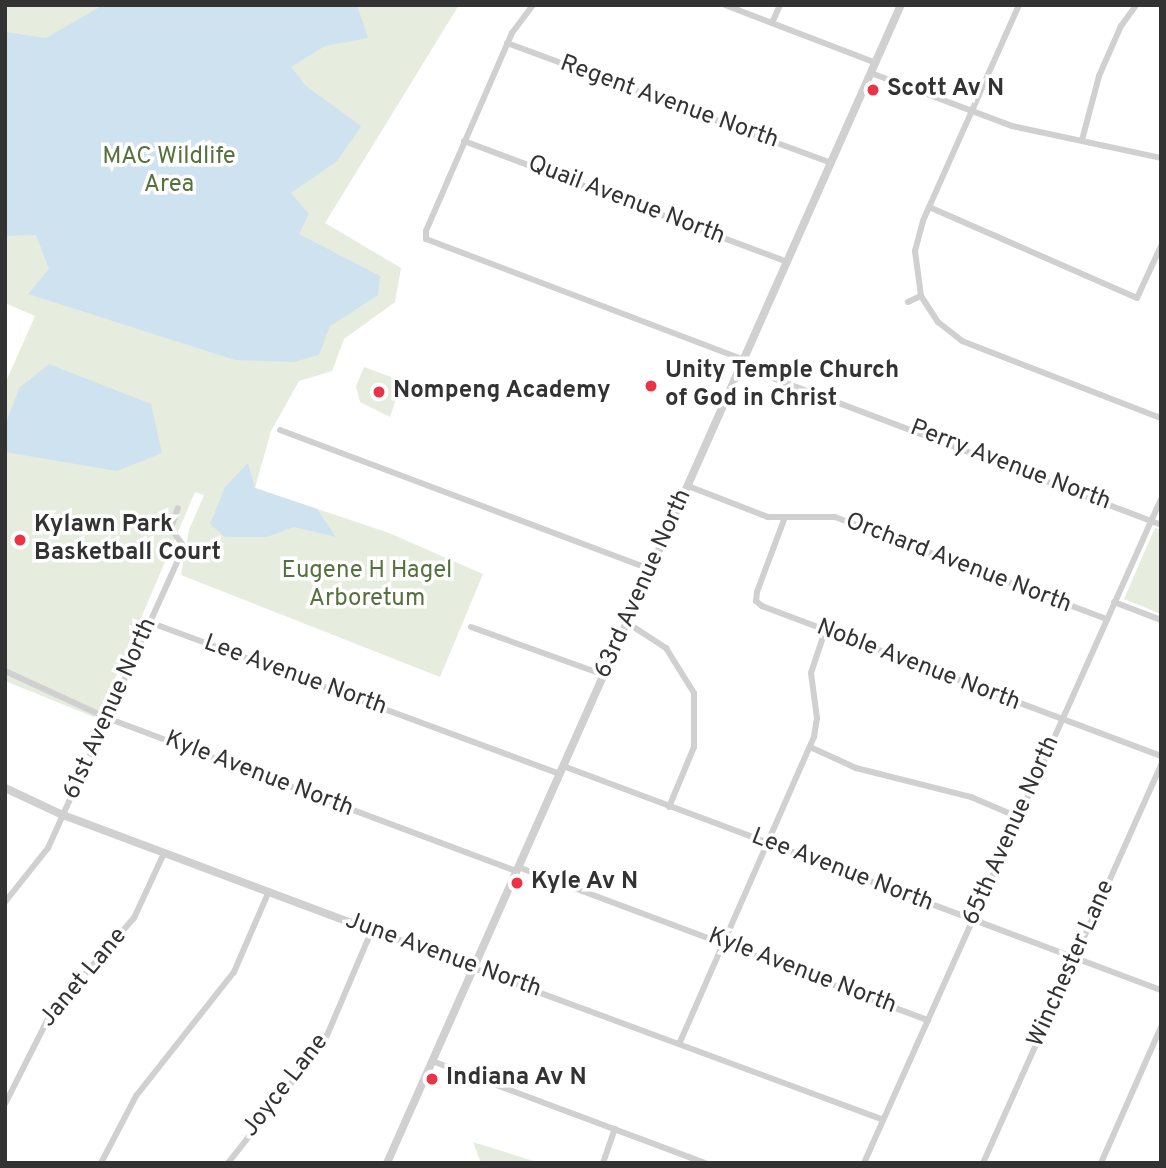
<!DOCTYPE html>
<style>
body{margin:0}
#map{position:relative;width:1166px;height:1168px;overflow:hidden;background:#fff;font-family:Overpass,sans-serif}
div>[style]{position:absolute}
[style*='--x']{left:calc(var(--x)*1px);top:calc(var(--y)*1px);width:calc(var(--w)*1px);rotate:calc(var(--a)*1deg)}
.green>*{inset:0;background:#e6ecde}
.water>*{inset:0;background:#cee3ef}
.minor>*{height:6px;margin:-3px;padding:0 3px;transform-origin:3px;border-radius:3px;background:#d0d0d0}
.tertiary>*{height:8px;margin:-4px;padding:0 4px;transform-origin:4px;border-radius:4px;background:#d0d0d0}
.dots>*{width:19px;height:19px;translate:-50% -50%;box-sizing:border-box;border:4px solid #fff;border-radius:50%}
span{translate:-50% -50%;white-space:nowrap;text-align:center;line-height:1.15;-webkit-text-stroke:7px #fff;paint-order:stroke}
.poi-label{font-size:24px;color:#333;font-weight:700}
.left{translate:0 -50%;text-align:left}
.street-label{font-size:24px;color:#333}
.park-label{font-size:24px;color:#57713d}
.frame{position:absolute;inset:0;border:7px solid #333;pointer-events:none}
</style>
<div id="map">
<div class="green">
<div style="clip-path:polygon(5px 5px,459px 5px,325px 223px,401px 268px,395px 302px,344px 339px,332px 371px,299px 381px,271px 431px,255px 488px,389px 533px,483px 574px,440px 677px,181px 575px,189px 530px,204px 495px,195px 492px,102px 709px,94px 717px,5px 681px,5px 384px,35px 316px,5px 303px)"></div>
<div style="clip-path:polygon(364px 367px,402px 381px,390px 417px,360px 402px,356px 386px)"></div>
<div style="clip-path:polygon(1155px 528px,1161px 530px,1161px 614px,1124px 599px)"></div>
<div style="clip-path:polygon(473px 1142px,540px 1163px,481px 1163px)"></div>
</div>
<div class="water">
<div style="clip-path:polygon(103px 5px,357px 5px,368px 38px,325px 46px,291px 67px,306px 86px,361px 126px,337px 161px,291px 193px,309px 214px,299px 234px,380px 276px,378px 295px,330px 326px,319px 355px,294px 362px,235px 360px,28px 294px,49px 269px,36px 235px,5px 236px,5px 32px,46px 38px)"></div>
<div style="clip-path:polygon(49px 364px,151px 404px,162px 453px,117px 471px,5px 452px,5px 426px,19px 388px)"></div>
<div style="clip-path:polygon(248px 463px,255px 488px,317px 509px,336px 537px,294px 527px,267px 537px,225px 537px,210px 524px,225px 487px)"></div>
</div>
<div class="minor">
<div style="--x:533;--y:5;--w:35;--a:127"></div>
<div style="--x:512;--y:33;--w:216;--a:113.5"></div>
<div style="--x:426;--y:231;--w:8;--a:90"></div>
<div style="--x:426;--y:239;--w:340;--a:20.8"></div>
<div style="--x:725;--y:5;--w:162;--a:21"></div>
<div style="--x:1019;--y:5;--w:236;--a:114"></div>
<div style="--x:923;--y:221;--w:31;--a:105"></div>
<div style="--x:915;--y:251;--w:45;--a:82.4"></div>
<div style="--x:921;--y:296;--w:31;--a:57"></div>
<div style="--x:938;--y:322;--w:31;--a:38"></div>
<div style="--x:962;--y:341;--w:213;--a:21.2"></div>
<div style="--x:772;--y:23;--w:20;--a:-66"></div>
<div style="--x:507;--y:43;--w:346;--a:20.3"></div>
<div style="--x:871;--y:73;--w:151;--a:20.6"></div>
<div style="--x:1012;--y:126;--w:152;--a:12.1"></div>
<div style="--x:1082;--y:140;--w:66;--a:-75.1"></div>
<div style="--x:1099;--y:76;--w:55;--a:-66.3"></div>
<div style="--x:1121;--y:26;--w:26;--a:-54"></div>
<div style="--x:464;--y:141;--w:345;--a:20.5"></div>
<div style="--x:929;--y:207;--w:227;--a:23.6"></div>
<div style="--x:1137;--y:298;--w:57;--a:-65.2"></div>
<div style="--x:908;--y:302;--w:14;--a:-25"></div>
<div style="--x:741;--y:366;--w:449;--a:20.7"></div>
<div style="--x:280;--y:430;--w:395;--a:20.6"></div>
<div style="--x:688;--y:486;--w:86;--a:21.2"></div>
<div style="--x:768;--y:517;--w:67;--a:0"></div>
<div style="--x:835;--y:517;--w:290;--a:20.6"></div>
<div style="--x:785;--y:517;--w:80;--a:110.5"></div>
<div style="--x:757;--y:592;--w:9;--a:96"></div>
<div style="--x:756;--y:601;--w:8;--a:40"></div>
<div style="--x:762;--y:606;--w:426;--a:20.6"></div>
<div style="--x:1114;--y:602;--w:50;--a:21"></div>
<div style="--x:149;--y:622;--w:437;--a:20.3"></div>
<div style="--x:626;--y:622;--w:48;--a:33"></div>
<div style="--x:666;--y:648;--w:53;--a:58.1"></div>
<div style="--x:694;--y:693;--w:54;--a:90"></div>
<div style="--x:694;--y:747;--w:65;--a:112.6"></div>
<div style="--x:471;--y:627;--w:141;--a:19.8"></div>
<div style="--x:5;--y:671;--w:112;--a:24.7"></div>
<div style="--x:107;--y:718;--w:437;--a:20.5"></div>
<div style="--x:810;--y:747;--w:51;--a:24.5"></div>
<div style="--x:856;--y:768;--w:119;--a:14.2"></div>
<div style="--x:971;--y:797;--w:51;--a:23.1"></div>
<div style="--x:563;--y:766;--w:639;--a:20.54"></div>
<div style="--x:518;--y:867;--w:438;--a:20.5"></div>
<div style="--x:5;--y:902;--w:69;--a:-51.5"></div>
<div style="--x:48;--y:848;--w:324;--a:-65.7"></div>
<div style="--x:181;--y:553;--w:9;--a:-84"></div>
<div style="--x:182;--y:544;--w:19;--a:-125"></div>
<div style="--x:171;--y:528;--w:21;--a:-71"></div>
<div style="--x:473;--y:968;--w:437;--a:20.3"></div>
<div style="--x:680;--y:1042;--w:333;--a:-66.3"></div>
<div style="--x:814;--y:737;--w:19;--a:-81"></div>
<div style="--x:817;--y:718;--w:45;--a:-97.6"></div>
<div style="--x:811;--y:673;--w:44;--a:-71.6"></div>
<div style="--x:432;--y:1061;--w:291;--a:20.5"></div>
<div style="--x:5;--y:1104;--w:102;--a:-63.2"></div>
<div style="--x:51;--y:1013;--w:126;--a:-48.9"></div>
<div style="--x:134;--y:918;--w:72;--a:-65.2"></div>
<div style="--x:101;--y:1163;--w:76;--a:-62.4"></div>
<div style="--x:136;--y:1096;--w:158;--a:-51.7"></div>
<div style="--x:234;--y:972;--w:88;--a:-66.6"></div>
<div style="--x:228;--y:1163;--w:157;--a:-51.7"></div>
<div style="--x:325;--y:1040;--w:120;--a:-66.9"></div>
<div style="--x:603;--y:1163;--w:36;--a:-71"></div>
<div style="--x:864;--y:1163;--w:727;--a:-65.9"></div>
<div style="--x:983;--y:1163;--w:436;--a:-65.9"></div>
<div style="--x:1101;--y:1163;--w:149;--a:-66.2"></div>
</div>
<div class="tertiary">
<div style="--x:5;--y:788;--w:64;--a:25"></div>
<div style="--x:63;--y:815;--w:438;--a:20.5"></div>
<div style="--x:387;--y:1163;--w:1267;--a:-66.07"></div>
</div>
<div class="dots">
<div style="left:873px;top:90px;background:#ec3345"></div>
<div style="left:651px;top:386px;background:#ec3345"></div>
<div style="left:379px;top:392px;background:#ec3345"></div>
<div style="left:20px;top:540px;background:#ec3345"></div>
<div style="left:517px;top:883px;background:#ec3345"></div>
<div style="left:432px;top:1079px;background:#ec3345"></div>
</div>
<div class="poi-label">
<span class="left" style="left:887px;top:90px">Scott Av N</span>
<span class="left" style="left:665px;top:386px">Unity Temple Church<br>of God in Christ</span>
<span class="left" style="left:393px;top:392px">Nompeng Academy</span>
<span class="left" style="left:34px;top:540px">Kylawn Park<br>Basketball Court</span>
<span class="left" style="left:531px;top:883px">Kyle Av N</span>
<span class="left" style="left:446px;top:1079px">Indiana Av N</span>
</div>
<div class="street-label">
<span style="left:669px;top:103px;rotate:20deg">Regent Avenue North</span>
<span style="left:626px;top:201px;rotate:21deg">Quail Avenue North</span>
<span style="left:1010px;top:466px;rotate:21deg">Perry Avenue North</span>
<span style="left:958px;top:564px;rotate:21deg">Orchard Avenue North</span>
<span style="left:644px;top:584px;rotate:-66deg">63rd Avenue North</span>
<span style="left:918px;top:666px;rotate:21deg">Noble Avenue North</span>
<span style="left:295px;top:676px;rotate:20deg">Lee Avenue North</span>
<span style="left:111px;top:709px;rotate:-66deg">61st Avenue North</span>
<span style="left:259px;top:775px;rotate:21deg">Kyle Avenue North</span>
<span style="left:1012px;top:831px;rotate:-66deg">65th Avenue North</span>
<span style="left:842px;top:871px;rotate:21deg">Lee Avenue North</span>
<span style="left:443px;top:956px;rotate:20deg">June Avenue North</span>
<span style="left:1072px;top:964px;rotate:-66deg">Winchester Lane</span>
<span style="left:802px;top:972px;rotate:21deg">Kyle Avenue North</span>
<span style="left:84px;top:978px;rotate:-50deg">Janet Lane</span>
<span style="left:286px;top:1086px;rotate:-52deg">Joyce Lane</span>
</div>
<div class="park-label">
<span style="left:169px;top:172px">MAC Wildlife<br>Area</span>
<span style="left:367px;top:586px">Eugene H Hagel<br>Arboretum</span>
</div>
<div class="frame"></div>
</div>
